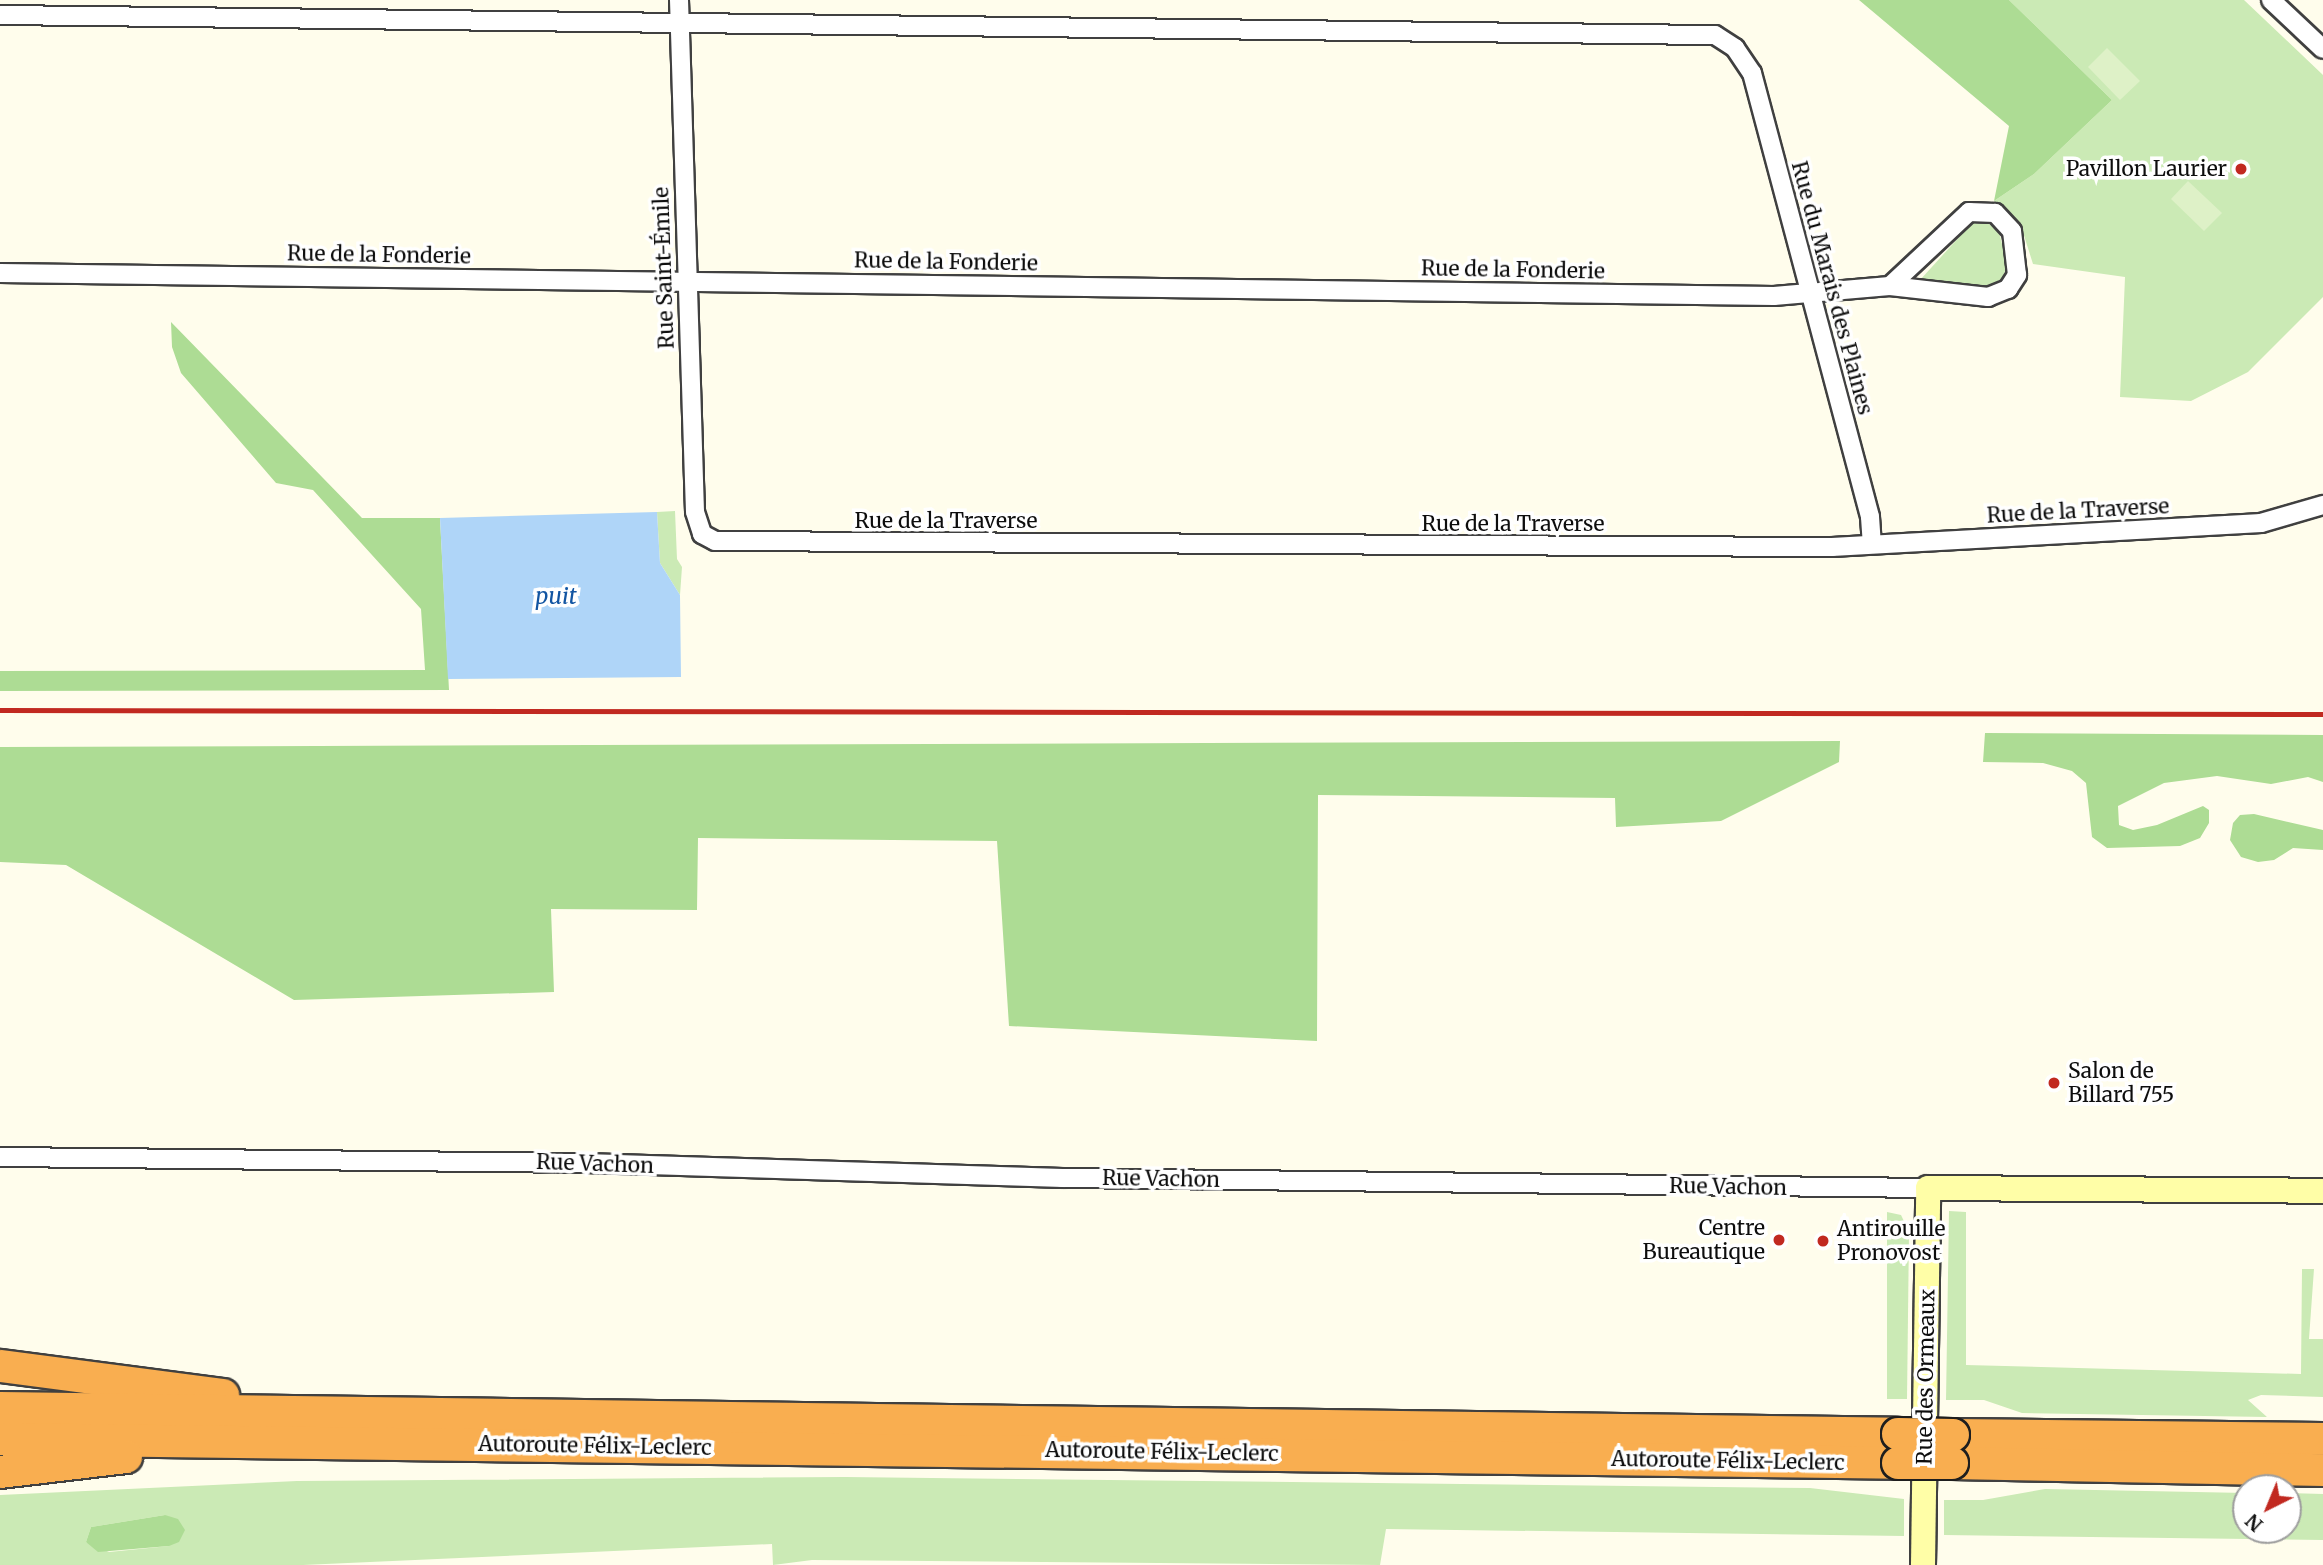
<!DOCTYPE html>
<meta charset="utf-8">
<style>
body{margin:0}
#map{position:relative;width:2323px;height:1565px;overflow:hidden;background:#fffdec;font-family:Merriweather,serif}
div>[style]{position:absolute}
[style*='--x']{left:calc(var(--x)*1px);top:calc(var(--y)*1px);width:calc(var(--w)*1px);rotate:calc(var(--a)*1deg)}
.green>*{inset:0;background:#cbeab5}
.forest>*{inset:0;background:#addc94}
.pitch>*{inset:0;background:#def1c7}
.water>*{inset:0;background:#afd5f8}
.roads{filter:drop-shadow(2px 0 #404040) drop-shadow(-2px 0 #404040) drop-shadow(0 2px #404040) drop-shadow(0 -2px #404040)}
.street>*{height:18px;margin:-9px;padding:0 9px;transform-origin:9px;border-radius:9px;background:#fff}
.secondary>*{height:24px;margin:-12px;padding:0 12px;transform-origin:12px;border-radius:12px;background:#fffea7}
.highway>*{height:32px;margin:-16px;padding:0 16px;transform-origin:16px;border-radius:16px;background:#f9ae50}
.rail>*{height:5px;margin:-2.5px;padding:0 2.5px;transform-origin:2.5px;border-radius:2.5px;background:#c12920}
.bridges{filter:drop-shadow(2px 0 #1e1e1e) drop-shadow(-2px 0 #1e1e1e) drop-shadow(0 2px #1e1e1e) drop-shadow(0 -2px #1e1e1e)}
.highway-bridge>*{height:32px;margin:-16px;padding:0 16px;transform-origin:16px;border-radius:16px;background:#f9ae50}
.dots>*{width:19px;height:19px;translate:-50% -50%;box-sizing:border-box;border:4px solid #fff;border-radius:50%}
span{translate:-50% -50%;white-space:nowrap;text-align:center;line-height:1.15;-webkit-text-stroke:7px #fff;paint-order:stroke}
.poi-label{font-size:21px;color:#0d0d0d}
.right{translate:-100% -50%;text-align:right}
.left{translate:0 -50%;text-align:left}
.street-label{font-size:21px;color:#0d0d0d}
.water-label{font-size:23px;color:#1255a2;font-style:italic}
.north{position:absolute;left:2232px;top:1474px;width:70px;height:70px;box-sizing:border-box;background:#fff;border:2px solid #9e9e9e;border-radius:50%;rotate:223deg;font-size:19px;font-weight:700;line-height:28px;text-align:center;color:#0d0d0d}
.north::after{content:'';display:block;margin:auto;width:24px;height:32px;background:#c12920;clip-path:polygon(50% 0,100% 100%,50% 72%,0 100%)}
</style>
<div id="map">
<div class="green">
<div style="clip-path:polygon(2009px 0,2244px 0,2323px 75px,2323px 297px,2248px 372px,2191px 401px,2120px 397px,2125px 277px,2033px 264px,2021px 226px,1994px 201px,2034px 174px,2112px 100px)"></div>
<div style="clip-path:polygon(1972px 223px,1989px 224px,1999px 232px,2007px 264px,2003px 278px,1989px 286px,1920px 280px)"></div>
<div style="clip-path:polygon(675px 511px,677px 559px,682px 567px,680px 595px,660px 563px,657px 512px)"></div>
<div style="clip-path:polygon(1949px 1211px,1966px 1212px,1966px 1365px,2301px 1374px,2302px 1269px,2314px 1269px,2309px 1339px,2323px 1339px,2323px 1397px,2261px 1395px,2248px 1400px,2267px 1417px,2022px 1413px,1984px 1400px,1946px 1400px)"></div>
<div style="clip-path:polygon(1887px 1212px,1901px 1215px,1909px 1232px,1907px 1399px,1887px 1399px)"></div>
<div style="clip-path:polygon(evenodd,845px 1477px,1810px 1488px,1904px 1499px,1904px 1536px,1386px 1529px,1380px 1565px,812px 1560px,773px 1565px,772px 1544px,303px 1565px,0 1565px,0 1495px,297px 1481px,845px 1477px,165px 1515px,169px 1546px,109px 1552px,86px 1542px,91px 1527px,165px 1515px)"></div>
<div style="clip-path:polygon(2045px 1489px,2246px 1493px,2246px 1530px,2288px 1530px,2288px 1493px,2323px 1494px,2323px 1540px,1944px 1535px,1944px 1500px,1983px 1500px)"></div>
</div>
<div class="forest">
<div style="clip-path:polygon(1859px 0,2009px 0,2112px 100px,2034px 174px,1994px 201px,2009px 126px)"></div>
<div style="clip-path:polygon(171px 322px,362px 518px,440px 518px,449px 690px,0 691px,0 671px,425px 670px,421px 609px,313px 490px,276px 483px,181px 373px,172px 347px)"></div>
<div style="clip-path:polygon(1985px 733px,2323px 735px,2323px 782px,2308px 777px,2271px 784px,2217px 776px,2164px 783px,2118px 806px,2119px 825px,2133px 830px,2157px 825px,2203px 806px,2209px 810px,2209px 823px,2200px 838px,2180px 846px,2107px 848px,2092px 837px,2086px 783px,2072px 771px,2043px 763px,1983px 762px)"></div>
<div style="clip-path:polygon(1840px 741px,1839px 762px,1721px 821px,1616px 827px,1615px 798px,1318px 795px,1317px 1041px,1009px 1026px,997px 841px,698px 838px,697px 910px,551px 909px,554px 992px,294px 1000px,66px 865px,0 862px,0 747px)"></div>
<div style="clip-path:polygon(2254px 814px,2323px 830px,2323px 850px,2293px 848px,2274px 860px,2258px 862px,2241px 857px,2230px 840px,2233px 823px,2240px 815px)"></div>
<div style="clip-path:polygon(165px 1515px,178px 1519px,185px 1530px,179px 1542px,169px 1546px,98px 1552px,86px 1542px,91px 1527px)"></div>
</div>
<div class="pitch">
<div style="clip-path:polygon(2107px 48px,2140px 81px,2120px 100px,2088px 67px)"></div>
<div style="clip-path:polygon(2188px 181px,2222px 213px,2204px 231px,2171px 199px)"></div>
</div>
<div class="water">
<div style="clip-path:polygon(657px 512px,660px 563px,680px 595px,681px 677px,448px 679px,440px 518px)"></div>
</div>
<div class="roads">
<div class="street">
<div style="--x:679;--y:0;--w:512;--a:88.21"></div>
<div style="--x:695;--y:512;--w:23;--a:72"></div>
<div style="--x:702;--y:534;--w:15;--a:28"></div>
<div style="--x:715;--y:541;--w:1117;--a:0.31"></div>
<div style="--x:1832;--y:547;--w:430;--a:-3.2"></div>
<div style="--x:2261;--y:523;--w:65;--a:-16.2"></div>
<div style="--x:2271;--y:0;--w:71;--a:43.3"></div>
<div style="--x:0;--y:15;--w:1715;--a:0.67"></div>
<div style="--x:1715;--y:35;--w:24;--a:33"></div>
<div style="--x:1735;--y:48;--w:30;--a:56"></div>
<div style="--x:1752;--y:73;--w:459;--a:75.1"></div>
<div style="--x:1870;--y:517;--w:27;--a:86"></div>
<div style="--x:0;--y:273;--w:1774;--a:0.74"></div>
<div style="--x:1774;--y:296;--w:116;--a:-4.9"></div>
<div style="--x:1890;--y:286;--w:99;--a:6.4"></div>
<div style="--x:1988;--y:297;--w:22;--a:-22"></div>
<div style="--x:2008;--y:289;--w:17;--a:-57"></div>
<div style="--x:2017;--y:275;--w:44;--a:-96.5"></div>
<div style="--x:2012;--y:231;--w:25;--a:-133"></div>
<div style="--x:1995;--y:213;--w:26;--a:-178"></div>
<div style="--x:1969;--y:212;--w:108;--a:136.9"></div>
<div style="--x:0;--y:1157;--w:586;--a:0.59"></div>
<div style="--x:586;--y:1163;--w:476;--a:1.8"></div>
<div style="--x:1062;--y:1178;--w:866;--a:0.66"></div>
</div>
<div class="secondary">
<div style="--x:1923;--y:1565;--w:377;--a:-89.2"></div>
<div style="--x:1928;--y:1188;--w:395;--a:0.4"></div>
</div>
<div class="highway">
<div style="--x:0;--y:1366;--w:225;--a:7.4"></div>
<div style="--x:0;--y:1408;--w:1898;--a:0.78"></div>
<div style="--x:1953;--y:1435;--w:370;--a:0.6"></div>
<div style="--x:0;--y:1439;--w:1898;--a:0.72"></div>
<div style="--x:1952;--y:1463;--w:371;--a:1.1"></div>
<div style="--x:0;--y:1472;--w:127;--a:-6.8"></div>
</div>
</div>
<div class="rail">
<div style="--x:0;--y:710;--w:2323;--a:0.1"></div>
</div>
<div class="bridges">
<div class="highway-bridge">
<div style="--x:1898;--y:1434;--w:55;--a:1"></div>
<div style="--x:1898;--y:1463;--w:54;--a:0"></div>
</div>
</div>
<div class="dots">
<div style="left:2241px;top:169px;background:#c12920"></div>
<div style="left:2054px;top:1083px;background:#c12920"></div>
<div style="left:1779px;top:1240px;background:#c12920"></div>
<div style="left:1823px;top:1241px;background:#c12920"></div>
</div>
<div class="poi-label">
<span class="right" style="left:2227px;top:169px">Pavillon Laurier</span>
<span class="left" style="left:2068px;top:1083px">Salon de<br>Billard 755</span>
<span class="right" style="left:1765px;top:1240px">Centre<br>Bureautique</span>
<span class="left" style="left:1837px;top:1241px">Antirouille<br>Pronovost</span>
</div>
<div class="street-label">
<span style="left:379px;top:255px;rotate:1deg">Rue de la Fonderie</span>
<span style="left:946px;top:262px;rotate:1deg">Rue de la Fonderie</span>
<span style="left:664px;top:268px;rotate:-92deg">Rue Saint-Émile</span>
<span style="left:1513px;top:270px;rotate:1deg">Rue de la Fonderie</span>
<span style="left:1832px;top:288px;rotate:75deg">Rue du Marais des Plaines</span>
<span style="left:2078px;top:511px;rotate:-3deg">Rue de la Traverse</span>
<span style="left:946px;top:521px">Rue de la Traverse</span>
<span style="left:1513px;top:524px">Rue de la Traverse</span>
<span style="left:595px;top:1164px;rotate:2deg">Rue Vachon</span>
<span style="left:1161px;top:1179px;rotate:1deg">Rue Vachon</span>
<span style="left:1728px;top:1187px;rotate:1deg">Rue Vachon</span>
<span style="left:1926px;top:1377px;rotate:-89deg">Rue des Ormeaux</span>
<span style="left:595px;top:1446px;rotate:1deg">Autoroute Félix-Leclerc</span>
<span style="left:1162px;top:1452px;rotate:1deg">Autoroute Félix-Leclerc</span>
<span style="left:1728px;top:1461px;rotate:1deg">Autoroute Félix-Leclerc</span>
</div>
<div class="water-label">
<span style="left:556px;top:596px">puit</span>
</div>
<div class="north">N</div>
</div>
